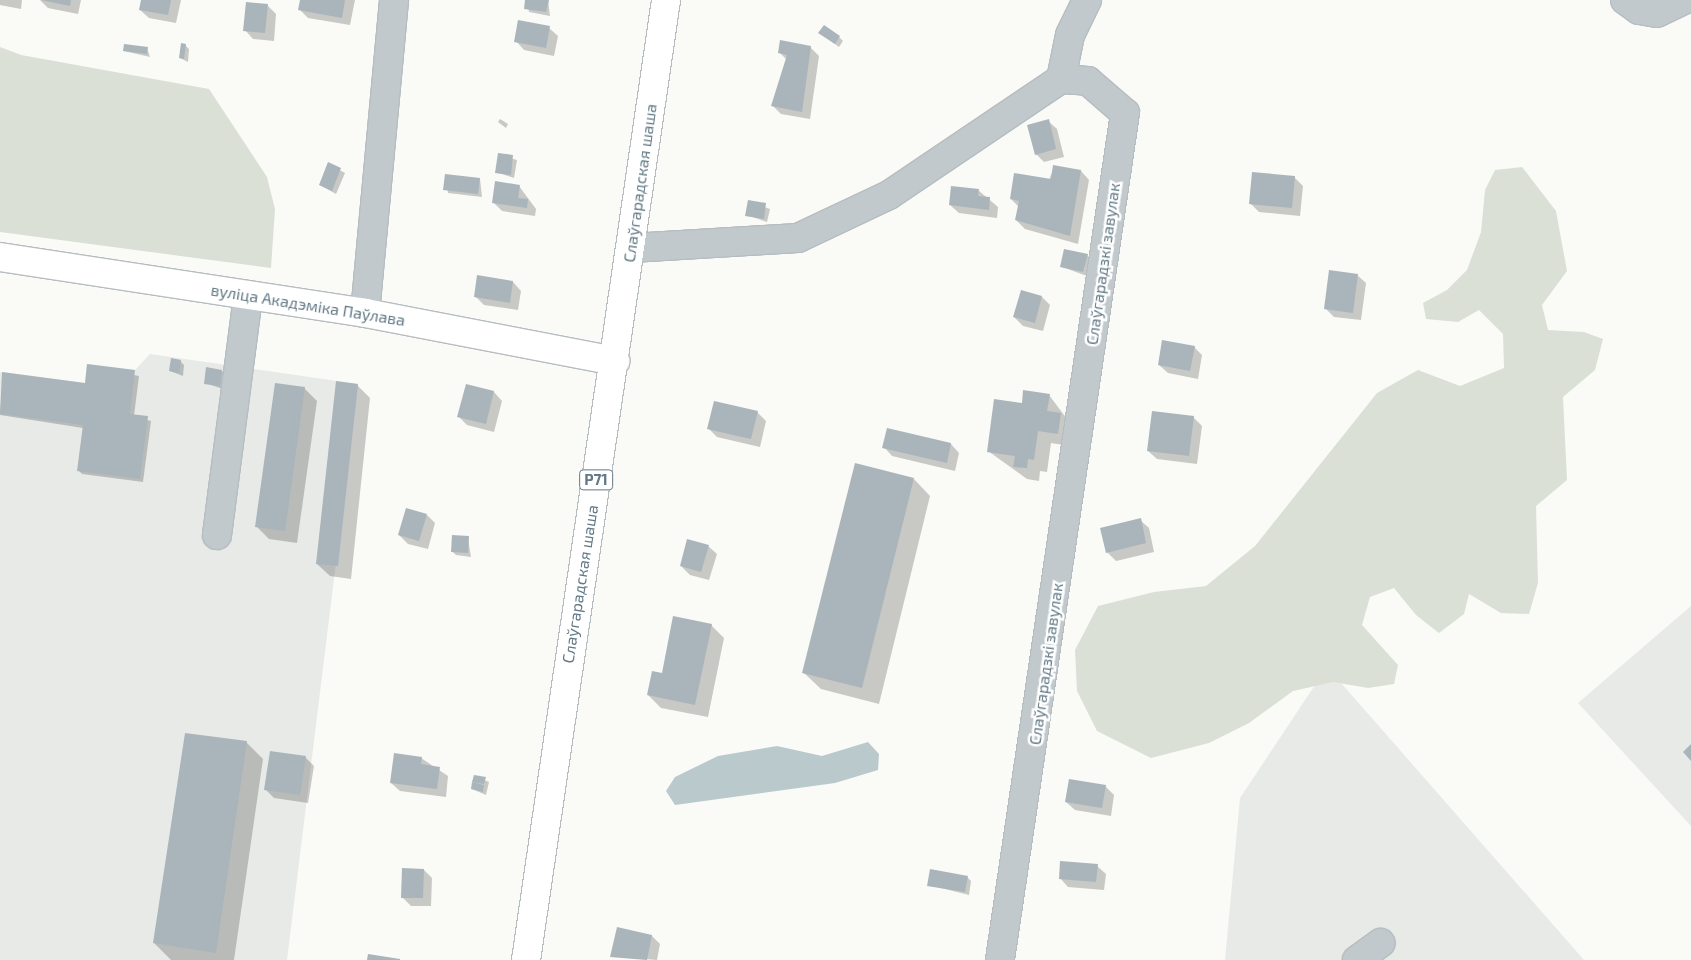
<!DOCTYPE html>
<meta charset="utf-8">
<style>
body{margin:0}
#map{position:relative;width:1691px;height:960px;overflow:hidden;background:#fafaf7;font-family:"Exo 2",sans-serif}
div>[style]{position:absolute}
[style*='--x']{left:calc(var(--x)*1px);top:calc(var(--y)*1px);width:calc(var(--w)*1px);rotate:calc(var(--a)*1deg)}
.built>*{inset:0;background:#e8eae8}
.green>*{inset:0;background:#dae0d6}
.water>*{inset:0;background:#b9c9cc}
.shadow>*{inset:0;background:#0003}
.building>*{inset:0;background:#a9b5ba}
.roads{filter:drop-shadow(1px 0 #b6bdc1) drop-shadow(-1px 0 #b6bdc1) drop-shadow(0 1px #b6bdc1) drop-shadow(0 -1px #b6bdc1)}
.minor>*{height:28px;margin:-14px;padding:0 14px;transform-origin:14px;border-radius:14px;background:#c2c9cc}
.major>*{height:28px;margin:-14px;padding:0 14px;transform-origin:14px;border-radius:14px;background:#fff}
span{translate:-50% -50%;white-space:nowrap;text-align:center;line-height:1.15;-webkit-text-stroke:5px #fff;paint-order:stroke}
.shield-label span{padding:1px 4px;background:#fff;border:1px solid;border-radius:4px;-webkit-text-stroke-width:0}
.shield-label{font-size:15px;color:#627986;font-weight:700}
.street-label{font-size:16px;color:#627986}
</style>
<div id="map">
<div class="built">
<div style="clip-path:polygon(150px 354px,358px 384px,287px 960px,0 960px,0 372px,85px 383px,87px 364px,135px 370px)"></div>
<div style="clip-path:polygon(1691px 606px,1691px 826px,1578px 703px)"></div>
<div style="clip-path:polygon(1327px 667px,1584px 960px,1225px 960px,1240px 798px)"></div>
</div>
<div class="green">
<div style="clip-path:polygon(0 47px,21px 55px,209px 89px,267px 177px,275px 209px,271px 268px,0 232px)"></div>
<div style="clip-path:polygon(1522px 167px,1556px 211px,1567px 271px,1542px 305px,1548px 330px,1584px 332px,1603px 339px,1595px 370px,1563px 397px,1567px 480px,1536px 506px,1538px 583px,1529px 614px,1501px 613px,1469px 594px,1464px 614px,1439px 633px,1416px 615px,1394px 588px,1370px 597px,1362px 625px,1398px 665px,1394px 684px,1368px 688px,1333px 682px,1293px 691px,1249px 723px,1209px 743px,1151px 758px,1097px 731px,1077px 691px,1075px 650px,1098px 606px,1154px 592px,1206px 586px,1255px 546px,1377px 393px,1418px 370px,1460px 386px,1504px 368px,1503px 334px,1479px 310px,1458px 322px,1426px 319px,1423px 303px,1447px 290px,1467px 270px,1481px 232px,1485px 190px,1495px 170px)"></div>
</div>
<div class="water">
<div style="clip-path:polygon(868px 742px,879px 754px,878px 770px,835px 783px,675px 805px,666px 791px,675px 777px,718px 756px,777px 746px,822px 756px)"></div>
</div>
<div class="shadow">
<div style="clip-path:polygon(0 0,22px 0,21px 9px,0 5px)"></div>
<div style="clip-path:polygon(40px 0,81px 0,78px 14px,48px 8px)"></div>
<div style="clip-path:polygon(142px 0,181px 0,176px 23px,149px 18px,140px 10px)"></div>
<div style="clip-path:polygon(301px 0,355px 0,350px 25px,308px 18px,299px 9px)"></div>
<div style="clip-path:polygon(527px 0,548px 0,550px 16px,529px 12px)"></div>
<div style="clip-path:polygon(268px 6px,276px 14px,274px 41px,253px 39px,245px 30px)"></div>
<div style="clip-path:polygon(549px 28px,558px 36px,554px 56px,524px 50px,516px 41px)"></div>
<div style="clip-path:polygon(820px 33px,839px 37px,843px 41px,839px 47px)"></div>
<div style="clip-path:polygon(185px 45px,189px 49px,188px 62px,180px 58px)"></div>
<div style="clip-path:polygon(810px 47px,819px 56px,810px 119px,781px 114px,772px 105px,787px 60px,779px 52px)"></div>
<div style="clip-path:polygon(147px 48px,150px 57px,124px 51px)"></div>
<div style="clip-path:polygon(500px 119px,508px 124px,506px 128px,498px 122px)"></div>
<div style="clip-path:polygon(1048px 121px,1057px 129px,1064px 157px,1044px 162px,1036px 154px)"></div>
<div style="clip-path:polygon(499px 155px,517px 160px,514px 178px,496px 172px)"></div>
<div style="clip-path:polygon(329px 164px,345px 173px,336px 194px,320px 185px)"></div>
<div style="clip-path:polygon(1054px 167px,1081px 171px,1089px 180px,1078px 244px,1025px 229px,1016px 220px,1019px 207px,1011px 199px,1049px 180px)"></div>
<div style="clip-path:polygon(446px 175px,480px 179px,482px 197px,448px 193px)"></div>
<div style="clip-path:polygon(1294px 177px,1303px 186px,1300px 216px,1259px 212px,1251px 204px)"></div>
<div style="clip-path:polygon(519px 186px,536px 209px,535px 216px,502px 211px,493px 202px)"></div>
<div style="clip-path:polygon(978px 190px,998px 207px,997px 218px,959px 213px,950px 205px)"></div>
<div style="clip-path:polygon(749px 201px,770px 209px,767px 222px,747px 215px)"></div>
<div style="clip-path:polygon(1087px 255px,1091px 259px,1087px 276px,1062px 267px)"></div>
<div style="clip-path:polygon(1357px 275px,1366px 283px,1361px 320px,1334px 317px,1325px 308px)"></div>
<div style="clip-path:polygon(513px 282px,521px 291px,518px 310px,484px 305px,475px 296px)"></div>
<div style="clip-path:polygon(1042px 297px,1050px 305px,1043px 331px,1023px 326px,1014px 317px)"></div>
<div style="clip-path:polygon(1194px 347px,1202px 355px,1198px 379px,1168px 373px,1159px 365px)"></div>
<div style="clip-path:polygon(180px 361px,184px 365px,183px 376px,170px 371px)"></div>
<div style="clip-path:polygon(89px 366px,139px 376px,134px 416px,151px 421px,143px 482px,82px 474px,78px 470px,83px 428px,0 415px,3px 374px,86px 384px)"></div>
<div style="clip-path:polygon(222px 371px,226px 375px,223px 389px,205px 383px)"></div>
<div style="clip-path:polygon(357px 385px,370px 398px,351px 579px,330px 576px,317px 564px)"></div>
<div style="clip-path:polygon(467px 385px,494px 392px,502px 401px,494px 432px,467px 425px,458px 416px)"></div>
<div style="clip-path:polygon(304px 388px,317px 401px,297px 543px,269px 539px,256px 526px)"></div>
<div style="clip-path:polygon(1049px 395px,1073px 427px,1070px 446px,1051px 443px,1047px 472px,1040px 471px,1039px 481px,1027px 479px,988px 451px,1023px 404px)"></div>
<div style="clip-path:polygon(757px 412px,766px 421px,760px 447px,717px 437px,709px 429px)"></div>
<div style="clip-path:polygon(1193px 417px,1202px 426px,1197px 464px,1157px 459px,1148px 451px)"></div>
<div style="clip-path:polygon(951px 444px,959px 453px,955px 471px,892px 456px,884px 447px)"></div>
<div style="clip-path:polygon(914px 479px,930px 496px,879px 704px,821px 689px,804px 673px)"></div>
<div style="clip-path:polygon(427px 515px,435px 523px,428px 549px,408px 544px,399px 535px)"></div>
<div style="clip-path:polygon(1140px 520px,1149px 528px,1154px 552px,1116px 561px,1107px 552px)"></div>
<div style="clip-path:polygon(468px 538px,471px 557px,456px 555px,452px 551px)"></div>
<div style="clip-path:polygon(708px 546px,717px 554px,709px 580px,690px 575px,681px 566px)"></div>
<div style="clip-path:polygon(711px 625px,724px 638px,708px 717px,661px 708px,648px 695px)"></div>
<div style="clip-path:polygon(246px 742px,263px 759px,234px 960px,171px 960px,154px 943px)"></div>
<div style="clip-path:polygon(305px 757px,314px 766px,308px 803px,274px 798px,266px 790px)"></div>
<div style="clip-path:polygon(421px 758px,448px 776px,446px 797px,400px 791px,391px 783px)"></div>
<div style="clip-path:polygon(475px 776px,489px 782px,486px 795px,472px 789px)"></div>
<div style="clip-path:polygon(1105px 786px,1114px 795px,1111px 816px,1075px 810px,1066px 802px)"></div>
<div style="clip-path:polygon(1097px 866px,1106px 874px,1104px 890px,1068px 887px,1060px 878px)"></div>
<div style="clip-path:polygon(424px 870px,432px 878px,431px 906px,411px 906px,402px 897px)"></div>
<div style="clip-path:polygon(967px 877px,971px 881px,969px 895px,929px 885px)"></div>
<div style="clip-path:polygon(652px 936px,660px 944px,657px 960px,612px 956px)"></div>
</div>
<div class="building">
<div style="clip-path:polygon(41px 0,71px 0,70px 6px)"></div>
<div style="clip-path:polygon(141px 0,171px 0,168px 15px,139px 10px)"></div>
<div style="clip-path:polygon(300px 0,345px 0,342px 18px,298px 10px)"></div>
<div style="clip-path:polygon(525px 0,549px 0,546px 12px,524px 9px)"></div>
<div style="clip-path:polygon(246px 2px,268px 4px,265px 33px,243px 31px)"></div>
<div style="clip-path:polygon(518px 20px,550px 26px,546px 48px,514px 42px)"></div>
<div style="clip-path:polygon(824px 25px,840px 36px,835px 44px,818px 33px)"></div>
<div style="clip-path:polygon(780px 40px,811px 46px,802px 112px,771px 106px,787px 55px,778px 53px)"></div>
<div style="clip-path:polygon(181px 43px,186px 44px,184px 59px,179px 58px)"></div>
<div style="clip-path:polygon(124px 44px,148px 47px,147px 54px,123px 51px)"></div>
<div style="clip-path:polygon(1049px 119px,1056px 149px,1035px 155px,1027px 125px)"></div>
<div style="clip-path:polygon(498px 153px,513px 155px,511px 175px,495px 173px)"></div>
<div style="clip-path:polygon(328px 162px,341px 168px,332px 191px,319px 185px)"></div>
<div style="clip-path:polygon(1053px 165px,1081px 170px,1070px 236px,1015px 220px,1019px 201px,1010px 199px,1014px 173px,1051px 179px)"></div>
<div style="clip-path:polygon(1252px 172px,1295px 176px,1292px 208px,1249px 204px)"></div>
<div style="clip-path:polygon(445px 174px,480px 178px,478px 194px,443px 190px)"></div>
<div style="clip-path:polygon(495px 181px,520px 185px,518px 198px,528px 199px,527px 208px,492px 203px)"></div>
<div style="clip-path:polygon(951px 186px,979px 189px,978px 196px,990px 197px,989px 210px,949px 205px)"></div>
<div style="clip-path:polygon(748px 200px,766px 203px,764px 219px,745px 216px)"></div>
<div style="clip-path:polygon(1064px 249px,1088px 254px,1083px 272px,1060px 267px)"></div>
<div style="clip-path:polygon(1329px 270px,1358px 274px,1353px 313px,1324px 309px)"></div>
<div style="clip-path:polygon(477px 275px,513px 281px,510px 303px,474px 297px)"></div>
<div style="clip-path:polygon(1021px 290px,1042px 296px,1035px 323px,1013px 317px)"></div>
<div style="clip-path:polygon(1162px 340px,1195px 346px,1190px 371px,1158px 365px)"></div>
<div style="clip-path:polygon(171px 358px,181px 360px,179px 373px,169px 371px)"></div>
<div style="clip-path:polygon(87px 364px,135px 370px,130px 414px,148px 416px,140px 479px,77px 471px,83px 425px,0 414px,2px 372px,85px 383px)"></div>
<div style="clip-path:polygon(206px 367px,222px 370px,220px 386px,204px 384px)"></div>
<div style="clip-path:polygon(336px 381px,358px 384px,338px 566px,316px 564px)"></div>
<div style="clip-path:polygon(275px 383px,305px 387px,285px 531px,255px 527px)"></div>
<div style="clip-path:polygon(466px 384px,494px 391px,486px 424px,457px 417px)"></div>
<div style="clip-path:polygon(1023px 390px,1050px 394px,1047px 411px,1061px 413px,1058px 434px,1038px 431px,1034px 460px,1028px 459px,1027px 468px,1013px 467px,1015px 456px,987px 452px,994px 399px,1022px 403px)"></div>
<div style="clip-path:polygon(714px 401px,758px 411px,751px 439px,707px 429px)"></div>
<div style="clip-path:polygon(1152px 411px,1194px 416px,1189px 456px,1147px 451px)"></div>
<div style="clip-path:polygon(887px 428px,951px 443px,947px 463px,882px 448px)"></div>
<div style="clip-path:polygon(855px 463px,914px 478px,862px 688px,802px 673px)"></div>
<div style="clip-path:polygon(406px 508px,427px 514px,419px 541px,398px 535px)"></div>
<div style="clip-path:polygon(1141px 518px,1146px 543px,1106px 553px,1100px 528px)"></div>
<div style="clip-path:polygon(452px 535px,469px 536px,468px 553px,451px 552px)"></div>
<div style="clip-path:polygon(687px 539px,709px 545px,701px 572px,680px 566px)"></div>
<div style="clip-path:polygon(673px 616px,712px 624px,695px 705px,647px 695px,652px 671px,662px 673px)"></div>
<div style="clip-path:polygon(185px 733px,247px 741px,216px 953px,153px 943px)"></div>
<div style="clip-path:polygon(1691px 744px,1691px 761px,1683px 752px)"></div>
<div style="clip-path:polygon(270px 751px,306px 756px,300px 795px,264px 790px)"></div>
<div style="clip-path:polygon(394px 753px,422px 757px,421px 764px,440px 767px,437px 789px,390px 783px)"></div>
<div style="clip-path:polygon(474px 775px,486px 777px,484px 784px,472px 782px)"></div>
<div style="clip-path:polygon(1069px 779px,1106px 785px,1102px 808px,1065px 802px)"></div>
<div style="clip-path:polygon(472px 782px,484px 785px,483px 792px,471px 789px)"></div>
<div style="clip-path:polygon(1060px 861px,1098px 864px,1096px 882px,1059px 879px)"></div>
<div style="clip-path:polygon(402px 868px,424px 869px,423px 898px,401px 898px)"></div>
<div style="clip-path:polygon(930px 869px,968px 876px,965px 892px,927px 886px)"></div>
<div style="clip-path:polygon(617px 927px,652px 935px,647px 960px,610px 957px)"></div>
<div style="clip-path:polygon(368px 954px,400px 959px,400px 960px,367px 960px)"></div>
</div>
<div class="roads">
<div class="minor">
<div style="--x:1625;--y:0;--w:17;--a:36"></div>
<div style="--x:1639;--y:10;--w:18;--a:9"></div>
<div style="--x:1657;--y:13;--w:30;--a:-26"></div>
<div style="--x:1061;--y:79;--w:45;--a:-78.4"></div>
<div style="--x:1070;--y:35;--w:39;--a:-64"></div>
<div style="--x:631;--y:248;--w:167;--a:-3.4"></div>
<div style="--x:798;--y:238;--w:101;--a:-25.3"></div>
<div style="--x:889;--y:195;--w:207;--a:-34"></div>
<div style="--x:1061;--y:79;--w:27;--a:4"></div>
<div style="--x:1088;--y:81;--w:49;--a:40.9"></div>
<div style="--x:1125;--y:113;--w:856;--a:98.4"></div>
<div style="--x:365;--y:313;--w:314;--a:-84.7"></div>
<div style="--x:217;--y:535;--w:242;--a:-82.6"></div>
<div style="--x:1357;--y:960;--w:29;--a:-36"></div>
</div>
<div class="major">
<div style="--x:0;--y:257;--w:369;--a:8.7"></div>
<div style="--x:365;--y:313;--w:255;--a:10.9"></div>
<div style="--x:526;--y:960;--w:970;--a:-81.7"></div>
</div>
</div>
<div class="shield-label">
<span style="left:596px;top:480px">Р71</span>
</div>
<div class="street-label">
<span style="left:640px;top:183px;rotate:-82deg">Слаўгарадская шаша</span>
<span style="left:1103px;top:264px;rotate:-82deg">Слаўгарадзкі завулак</span>
<span style="left:308px;top:305px;rotate:9deg">вуліца Акадэміка Паўлава</span>
<span style="left:580px;top:584px;rotate:-81deg">Слаўгарадская шаша</span>
<span style="left:1046px;top:664px;rotate:-82deg">Слаўгарадзкі завулак</span>
</div>
</div>
